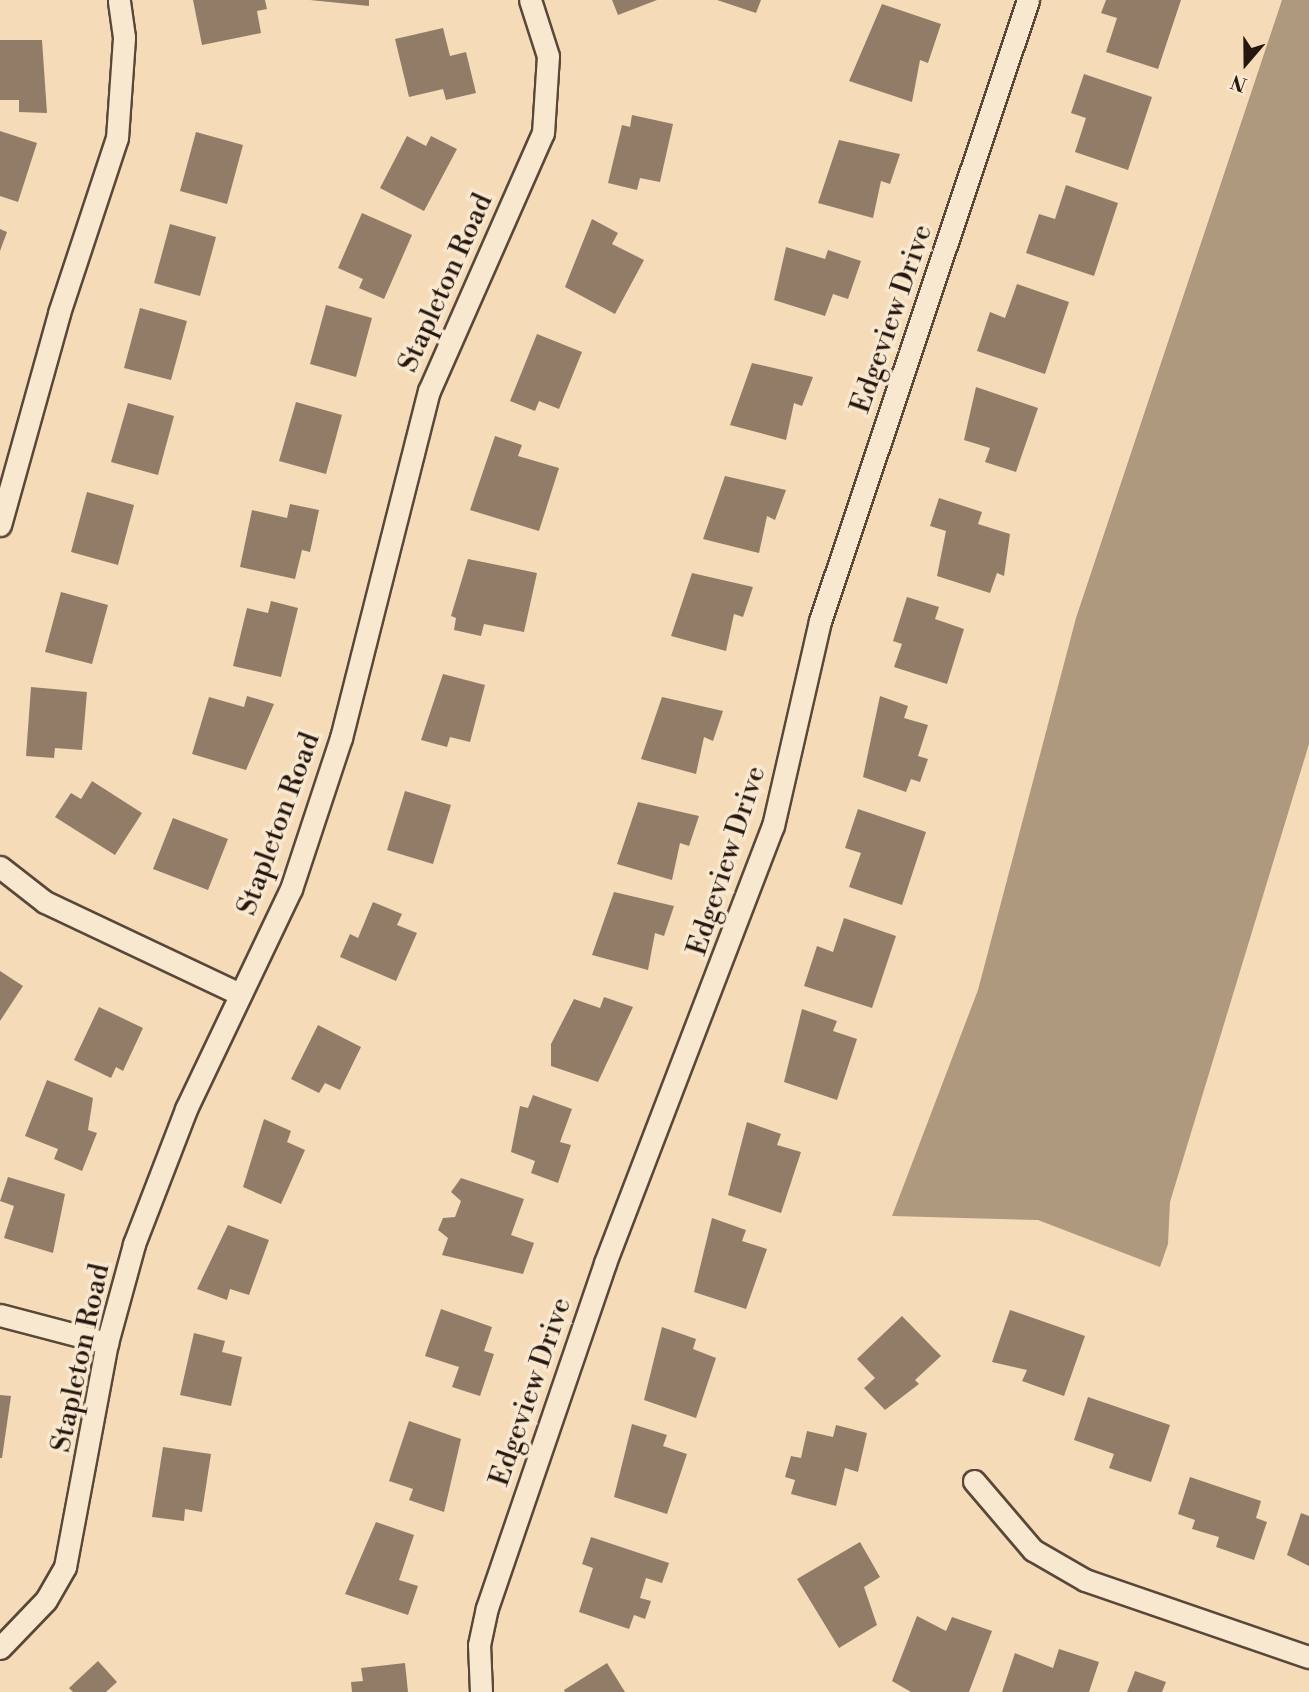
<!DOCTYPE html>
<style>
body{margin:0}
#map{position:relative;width:1309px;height:1692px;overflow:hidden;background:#f5dbb7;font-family:"Libre Bodoni",serif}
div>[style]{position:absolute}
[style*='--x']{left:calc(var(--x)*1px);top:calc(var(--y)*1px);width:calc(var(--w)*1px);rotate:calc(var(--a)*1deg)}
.water>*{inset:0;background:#ae987e}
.building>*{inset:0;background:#917d67}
.roads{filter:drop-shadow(2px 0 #59483a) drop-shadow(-2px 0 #59483a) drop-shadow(0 2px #59483a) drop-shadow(0 -2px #59483a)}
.minor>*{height:21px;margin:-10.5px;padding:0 10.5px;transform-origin:10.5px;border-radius:10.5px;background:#f8e8d0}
span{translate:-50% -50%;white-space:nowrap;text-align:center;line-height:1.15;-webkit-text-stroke:7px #f8e8d0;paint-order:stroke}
.street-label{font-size:28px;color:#251710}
.north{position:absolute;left:1211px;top:28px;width:70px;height:70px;-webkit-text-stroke:5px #f8e8d0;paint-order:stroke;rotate:200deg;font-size:19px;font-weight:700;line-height:28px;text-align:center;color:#251710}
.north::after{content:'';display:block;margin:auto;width:24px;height:32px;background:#251710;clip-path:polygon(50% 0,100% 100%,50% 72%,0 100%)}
</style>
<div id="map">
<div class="water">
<div style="clip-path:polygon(1282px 0,1309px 0,1309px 744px,1170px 1202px,1168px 1244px,1160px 1267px,1038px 1220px,892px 1216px,978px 990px,1076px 618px)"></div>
</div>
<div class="building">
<div style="clip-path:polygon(193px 0,265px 0,267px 9px,257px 11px,261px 33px,202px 45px)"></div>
<div style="clip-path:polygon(310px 0,369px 0,369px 6px)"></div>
<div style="clip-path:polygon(612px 0,657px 0,618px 15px)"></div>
<div style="clip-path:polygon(717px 0,761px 0,756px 13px)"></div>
<div style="clip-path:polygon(1106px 0,1181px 0,1158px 69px,1106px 52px,1117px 18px,1101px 13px)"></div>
<div style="clip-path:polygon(882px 4px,941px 24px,928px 63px,920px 60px,912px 102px,849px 81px)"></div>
<div style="clip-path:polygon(443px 28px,450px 56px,466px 52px,476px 93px,446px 100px,443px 89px,409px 97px,395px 39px)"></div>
<div style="clip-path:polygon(0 40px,42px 40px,47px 113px,19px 112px,19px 100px,0 100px)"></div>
<div style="clip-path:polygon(1084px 74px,1152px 97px,1128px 170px,1075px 152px,1086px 118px,1071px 113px)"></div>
<div style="clip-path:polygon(632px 115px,673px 124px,660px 182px,640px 178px,637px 190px,608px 183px,622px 125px,630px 127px)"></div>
<div style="clip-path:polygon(0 131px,37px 143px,18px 202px,0 196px)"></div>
<div style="clip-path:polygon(196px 132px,243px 145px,227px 204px,180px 191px)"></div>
<div style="clip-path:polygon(407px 136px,426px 146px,431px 136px,457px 149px,424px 211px,380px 188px)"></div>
<div style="clip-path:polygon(839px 140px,900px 154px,890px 184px,881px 181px,873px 218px,818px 203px)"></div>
<div style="clip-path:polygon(1066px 185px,1118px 203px,1094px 276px,1026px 253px,1039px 214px,1055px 219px)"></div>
<div style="clip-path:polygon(362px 213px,412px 235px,384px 299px,359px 288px,363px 279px,338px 268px)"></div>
<div style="clip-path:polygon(592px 219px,618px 233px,612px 244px,644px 260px,615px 314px,565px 287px)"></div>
<div style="clip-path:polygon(170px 224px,216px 237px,200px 296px,154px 283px)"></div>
<div style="clip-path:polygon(0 229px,7px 232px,0 251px)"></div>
<div style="clip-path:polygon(786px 247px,825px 259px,828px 250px,861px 261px,848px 299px,833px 294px,825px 316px,774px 300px)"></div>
<div style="clip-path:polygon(1017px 284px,1069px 302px,1045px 374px,977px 351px,990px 312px,1005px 318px)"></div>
<div style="clip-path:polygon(326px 305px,372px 318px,356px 377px,310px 364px)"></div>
<div style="clip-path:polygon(140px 308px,187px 321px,171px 380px,124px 368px)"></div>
<div style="clip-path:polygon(537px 334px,582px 352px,559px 409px,539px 401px,535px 411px,510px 401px)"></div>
<div style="clip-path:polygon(752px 363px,813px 377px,802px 406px,794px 403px,786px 440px,730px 425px)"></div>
<div style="clip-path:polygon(976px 387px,1038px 408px,1016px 472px,985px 462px,990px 448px,964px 440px)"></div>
<div style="clip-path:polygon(296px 402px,342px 415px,326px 474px,279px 461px)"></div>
<div style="clip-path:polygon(128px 403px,174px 416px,158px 475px,111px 462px)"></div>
<div style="clip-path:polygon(495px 436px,522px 445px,518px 456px,559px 468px,539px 531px,470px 510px)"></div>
<div style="clip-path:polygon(725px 476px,786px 490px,775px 520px,767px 516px,759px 553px,703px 539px)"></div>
<div style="clip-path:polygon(87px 492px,134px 505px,118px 565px,71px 552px)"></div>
<div style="clip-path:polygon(939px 498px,982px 512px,978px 524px,1010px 534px,1004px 576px,997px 573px,990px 593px,937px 576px,946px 531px,930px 526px)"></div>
<div style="clip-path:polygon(290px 504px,319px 510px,310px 552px,302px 550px,295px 579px,240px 567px,252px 510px,287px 518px)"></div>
<div style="clip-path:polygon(468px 559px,537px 573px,524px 632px,484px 624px,481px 636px,454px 630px,456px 618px,451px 616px)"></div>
<div style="clip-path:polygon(692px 573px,753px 587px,743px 617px,734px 614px,726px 651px,671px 636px)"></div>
<div style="clip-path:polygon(61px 592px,108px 605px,92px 664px,45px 652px)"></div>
<div style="clip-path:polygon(907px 597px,939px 607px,935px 619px,964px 629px,947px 684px,894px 667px,902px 644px,893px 641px)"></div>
<div style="clip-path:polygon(271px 601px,298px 608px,281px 677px,233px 666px,247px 608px,268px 613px)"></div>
<div style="clip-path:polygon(443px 674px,485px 685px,470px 742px,450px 737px,447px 747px,421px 740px)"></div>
<div style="clip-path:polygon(31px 687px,87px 692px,82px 750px,55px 748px,54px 758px,26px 756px)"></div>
<div style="clip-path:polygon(247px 696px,274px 704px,246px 770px,192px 754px,209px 697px,244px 707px)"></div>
<div style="clip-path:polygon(880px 696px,908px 706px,904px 718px,928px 725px,918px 756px,928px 759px,920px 782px,911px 779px,906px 792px,863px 777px)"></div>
<div style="clip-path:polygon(662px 697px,723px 711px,713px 741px,704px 737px,696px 774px,641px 759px)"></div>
<div style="clip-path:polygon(92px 781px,142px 813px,115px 855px,55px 817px,71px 793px,81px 799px)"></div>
<div style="clip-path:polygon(405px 791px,451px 805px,433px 864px,387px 850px)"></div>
<div style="clip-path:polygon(638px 802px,699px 816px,689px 846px,680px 843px,672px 880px,617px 864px)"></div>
<div style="clip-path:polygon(858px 809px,926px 832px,902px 905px,849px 887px,861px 853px,845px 848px)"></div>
<div style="clip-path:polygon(173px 818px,228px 839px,208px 890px,153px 869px)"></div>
<div style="clip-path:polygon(614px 892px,674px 906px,664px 936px,655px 933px,648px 970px,592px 955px)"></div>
<div style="clip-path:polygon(373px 902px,402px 914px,397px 925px,417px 933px,396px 981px,340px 957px,350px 934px,358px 938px)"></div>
<div style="clip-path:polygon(844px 918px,896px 936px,872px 1008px,804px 986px,817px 946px,833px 952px)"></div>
<div style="clip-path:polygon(0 971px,23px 986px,0 1021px)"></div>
<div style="clip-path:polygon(604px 997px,633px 1007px,598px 1082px,551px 1066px,551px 1044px,574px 999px,600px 1008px)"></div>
<div style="clip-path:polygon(99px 1007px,143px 1028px,123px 1071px,116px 1067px,111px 1078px,74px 1060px)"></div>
<div style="clip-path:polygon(802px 1009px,837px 1021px,833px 1031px,857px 1039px,837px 1100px,784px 1082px)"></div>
<div style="clip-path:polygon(318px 1025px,361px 1047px,340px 1090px,325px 1083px,319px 1093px,291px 1079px)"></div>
<div style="clip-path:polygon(47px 1080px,93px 1098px,88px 1130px,97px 1133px,82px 1171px,54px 1159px,58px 1149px,25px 1136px)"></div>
<div style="clip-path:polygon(533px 1095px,572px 1109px,560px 1142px,571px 1145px,558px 1183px,531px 1173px,535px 1161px,511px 1152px,520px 1106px,528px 1108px)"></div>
<div style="clip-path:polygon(264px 1119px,291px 1131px,287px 1142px,305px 1150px,281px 1204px,243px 1187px)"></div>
<div style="clip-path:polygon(747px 1122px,781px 1134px,777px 1145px,801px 1152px,781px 1213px,728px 1195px)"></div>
<div style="clip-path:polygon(8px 1177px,65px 1194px,53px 1253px,4px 1238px,14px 1206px,0 1201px)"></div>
<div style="clip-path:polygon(461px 1178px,524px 1199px,511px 1235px,534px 1243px,523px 1274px,442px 1255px,448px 1238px,438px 1230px,443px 1218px,455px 1217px,461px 1201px,451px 1192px)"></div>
<div style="clip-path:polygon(712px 1218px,746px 1230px,742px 1241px,767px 1249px,746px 1309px,694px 1292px)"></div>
<div style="clip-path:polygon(228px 1225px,269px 1240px,249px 1295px,230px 1289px,227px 1300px,197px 1289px)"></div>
<div style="clip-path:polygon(441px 1309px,492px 1327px,484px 1351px,494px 1354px,480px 1396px,452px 1387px,459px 1367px,425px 1356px)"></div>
<div style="clip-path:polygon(1010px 1310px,1085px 1336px,1064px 1396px,1022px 1381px,1027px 1370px,992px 1362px)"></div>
<div style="clip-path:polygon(902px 1316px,941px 1356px,915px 1380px,919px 1384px,885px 1410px,864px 1388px,875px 1378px,857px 1359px)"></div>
<div style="clip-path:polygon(662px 1327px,696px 1339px,693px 1349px,716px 1358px,696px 1418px,644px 1400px)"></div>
<div style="clip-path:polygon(194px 1333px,225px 1341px,222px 1352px,242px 1357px,231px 1406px,180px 1395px)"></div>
<div style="clip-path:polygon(0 1395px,11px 1396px,2px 1458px,0 1458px)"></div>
<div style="clip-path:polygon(1088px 1397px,1170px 1425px,1151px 1482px,1109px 1468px,1114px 1454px,1074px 1440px)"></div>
<div style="clip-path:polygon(409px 1421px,461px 1439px,444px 1512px,409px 1500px,413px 1489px,389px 1481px)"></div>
<div style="clip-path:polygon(632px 1424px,667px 1435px,663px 1446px,687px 1454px,667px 1514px,614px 1497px)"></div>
<div style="clip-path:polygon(836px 1425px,867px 1433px,858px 1472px,845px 1468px,836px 1506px,791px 1494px,795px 1480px,785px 1477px,791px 1456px,801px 1458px,807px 1431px,833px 1437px)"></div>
<div style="clip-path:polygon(163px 1447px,211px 1454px,202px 1512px,185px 1509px,184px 1521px,152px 1517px)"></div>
<div style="clip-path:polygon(1190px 1477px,1261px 1501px,1256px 1518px,1267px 1522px,1254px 1560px,1216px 1547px,1219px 1537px,1192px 1529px,1195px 1520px,1178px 1514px)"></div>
<div style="clip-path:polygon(1301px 1513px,1309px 1516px,1309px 1566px,1287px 1555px)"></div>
<div style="clip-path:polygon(376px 1522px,414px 1535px,399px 1580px,418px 1586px,408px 1615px,345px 1594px)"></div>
<div style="clip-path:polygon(591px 1537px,669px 1563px,662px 1583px,646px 1578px,640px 1598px,651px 1601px,645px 1619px,634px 1615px,629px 1629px,579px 1612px,593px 1568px,582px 1564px)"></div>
<div style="clip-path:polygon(860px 1542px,880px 1577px,864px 1587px,877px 1625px,839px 1648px,797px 1579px)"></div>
<div style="clip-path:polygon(917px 1616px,946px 1631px,952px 1617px,992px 1631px,969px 1692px,911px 1692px,892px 1681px)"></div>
<div style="clip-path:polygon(1059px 1649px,1099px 1662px,1089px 1692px,1002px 1692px,1015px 1653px,1053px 1668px)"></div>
<div style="clip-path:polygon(98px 1661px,117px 1682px,106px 1692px,73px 1692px,69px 1688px)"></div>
<div style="clip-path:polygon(405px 1663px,408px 1692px,352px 1692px,351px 1682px,363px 1681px,361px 1668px)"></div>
<div style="clip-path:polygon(607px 1663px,625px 1692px,565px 1692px,564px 1690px)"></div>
<div style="clip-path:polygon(1135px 1671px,1166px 1682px,1162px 1692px,1127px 1692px)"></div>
</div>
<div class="roads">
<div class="minor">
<div style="--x:0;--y:525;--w:220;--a:-74.4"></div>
<div style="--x:59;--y:313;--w:184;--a:-71.7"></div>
<div style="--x:117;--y:138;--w:101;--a:-86"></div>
<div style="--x:124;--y:37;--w:37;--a:-98"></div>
<div style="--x:0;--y:867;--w:57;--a:37.9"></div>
<div style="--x:45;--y:902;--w:216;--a:25.3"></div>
<div style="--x:0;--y:1315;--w:111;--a:14.7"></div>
<div style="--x:974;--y:1481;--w:91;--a:49.5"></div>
<div style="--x:1033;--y:1550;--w:60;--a:30"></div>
<div style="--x:1085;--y:1580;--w:237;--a:19"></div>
<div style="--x:0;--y:1648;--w:66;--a:-46.2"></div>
<div style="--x:46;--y:1600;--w:38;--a:-60"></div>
<div style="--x:65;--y:1567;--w:228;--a:-79.4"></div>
<div style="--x:107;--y:1343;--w:103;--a:-74.7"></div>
<div style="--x:134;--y:1244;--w:145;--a:-68.9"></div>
<div style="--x:186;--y:1109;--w:244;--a:-64.5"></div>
<div style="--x:291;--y:889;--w:159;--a:-71.7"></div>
<div style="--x:341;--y:738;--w:358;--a:-75.8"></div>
<div style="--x:429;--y:391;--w:282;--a:-66.2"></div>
<div style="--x:543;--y:133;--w:77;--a:-86.3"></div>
<div style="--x:548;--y:56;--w:59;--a:-107.8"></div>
<div style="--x:481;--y:1692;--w:47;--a:-92.4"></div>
<div style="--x:479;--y:1645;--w:38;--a:-78"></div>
<div style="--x:487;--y:1608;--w:365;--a:-71.1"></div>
<div style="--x:605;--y:1263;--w:468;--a:-69"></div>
<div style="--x:773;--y:826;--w:210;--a:-77.1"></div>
<div style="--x:820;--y:621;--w:655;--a:-71.48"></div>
</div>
</div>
<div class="street-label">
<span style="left:446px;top:283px;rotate:-66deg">Stapleton Road</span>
<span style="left:892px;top:319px;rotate:-71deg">Edgeview Drive</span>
<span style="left:279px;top:824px;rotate:-70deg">Stapleton Road</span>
<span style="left:727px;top:861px;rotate:-72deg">Edgeview Drive</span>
<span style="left:81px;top:1358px;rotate:-78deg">Stapleton Road</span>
<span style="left:531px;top:1392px;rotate:-71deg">Edgeview Drive</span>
</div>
<div class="north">N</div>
</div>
